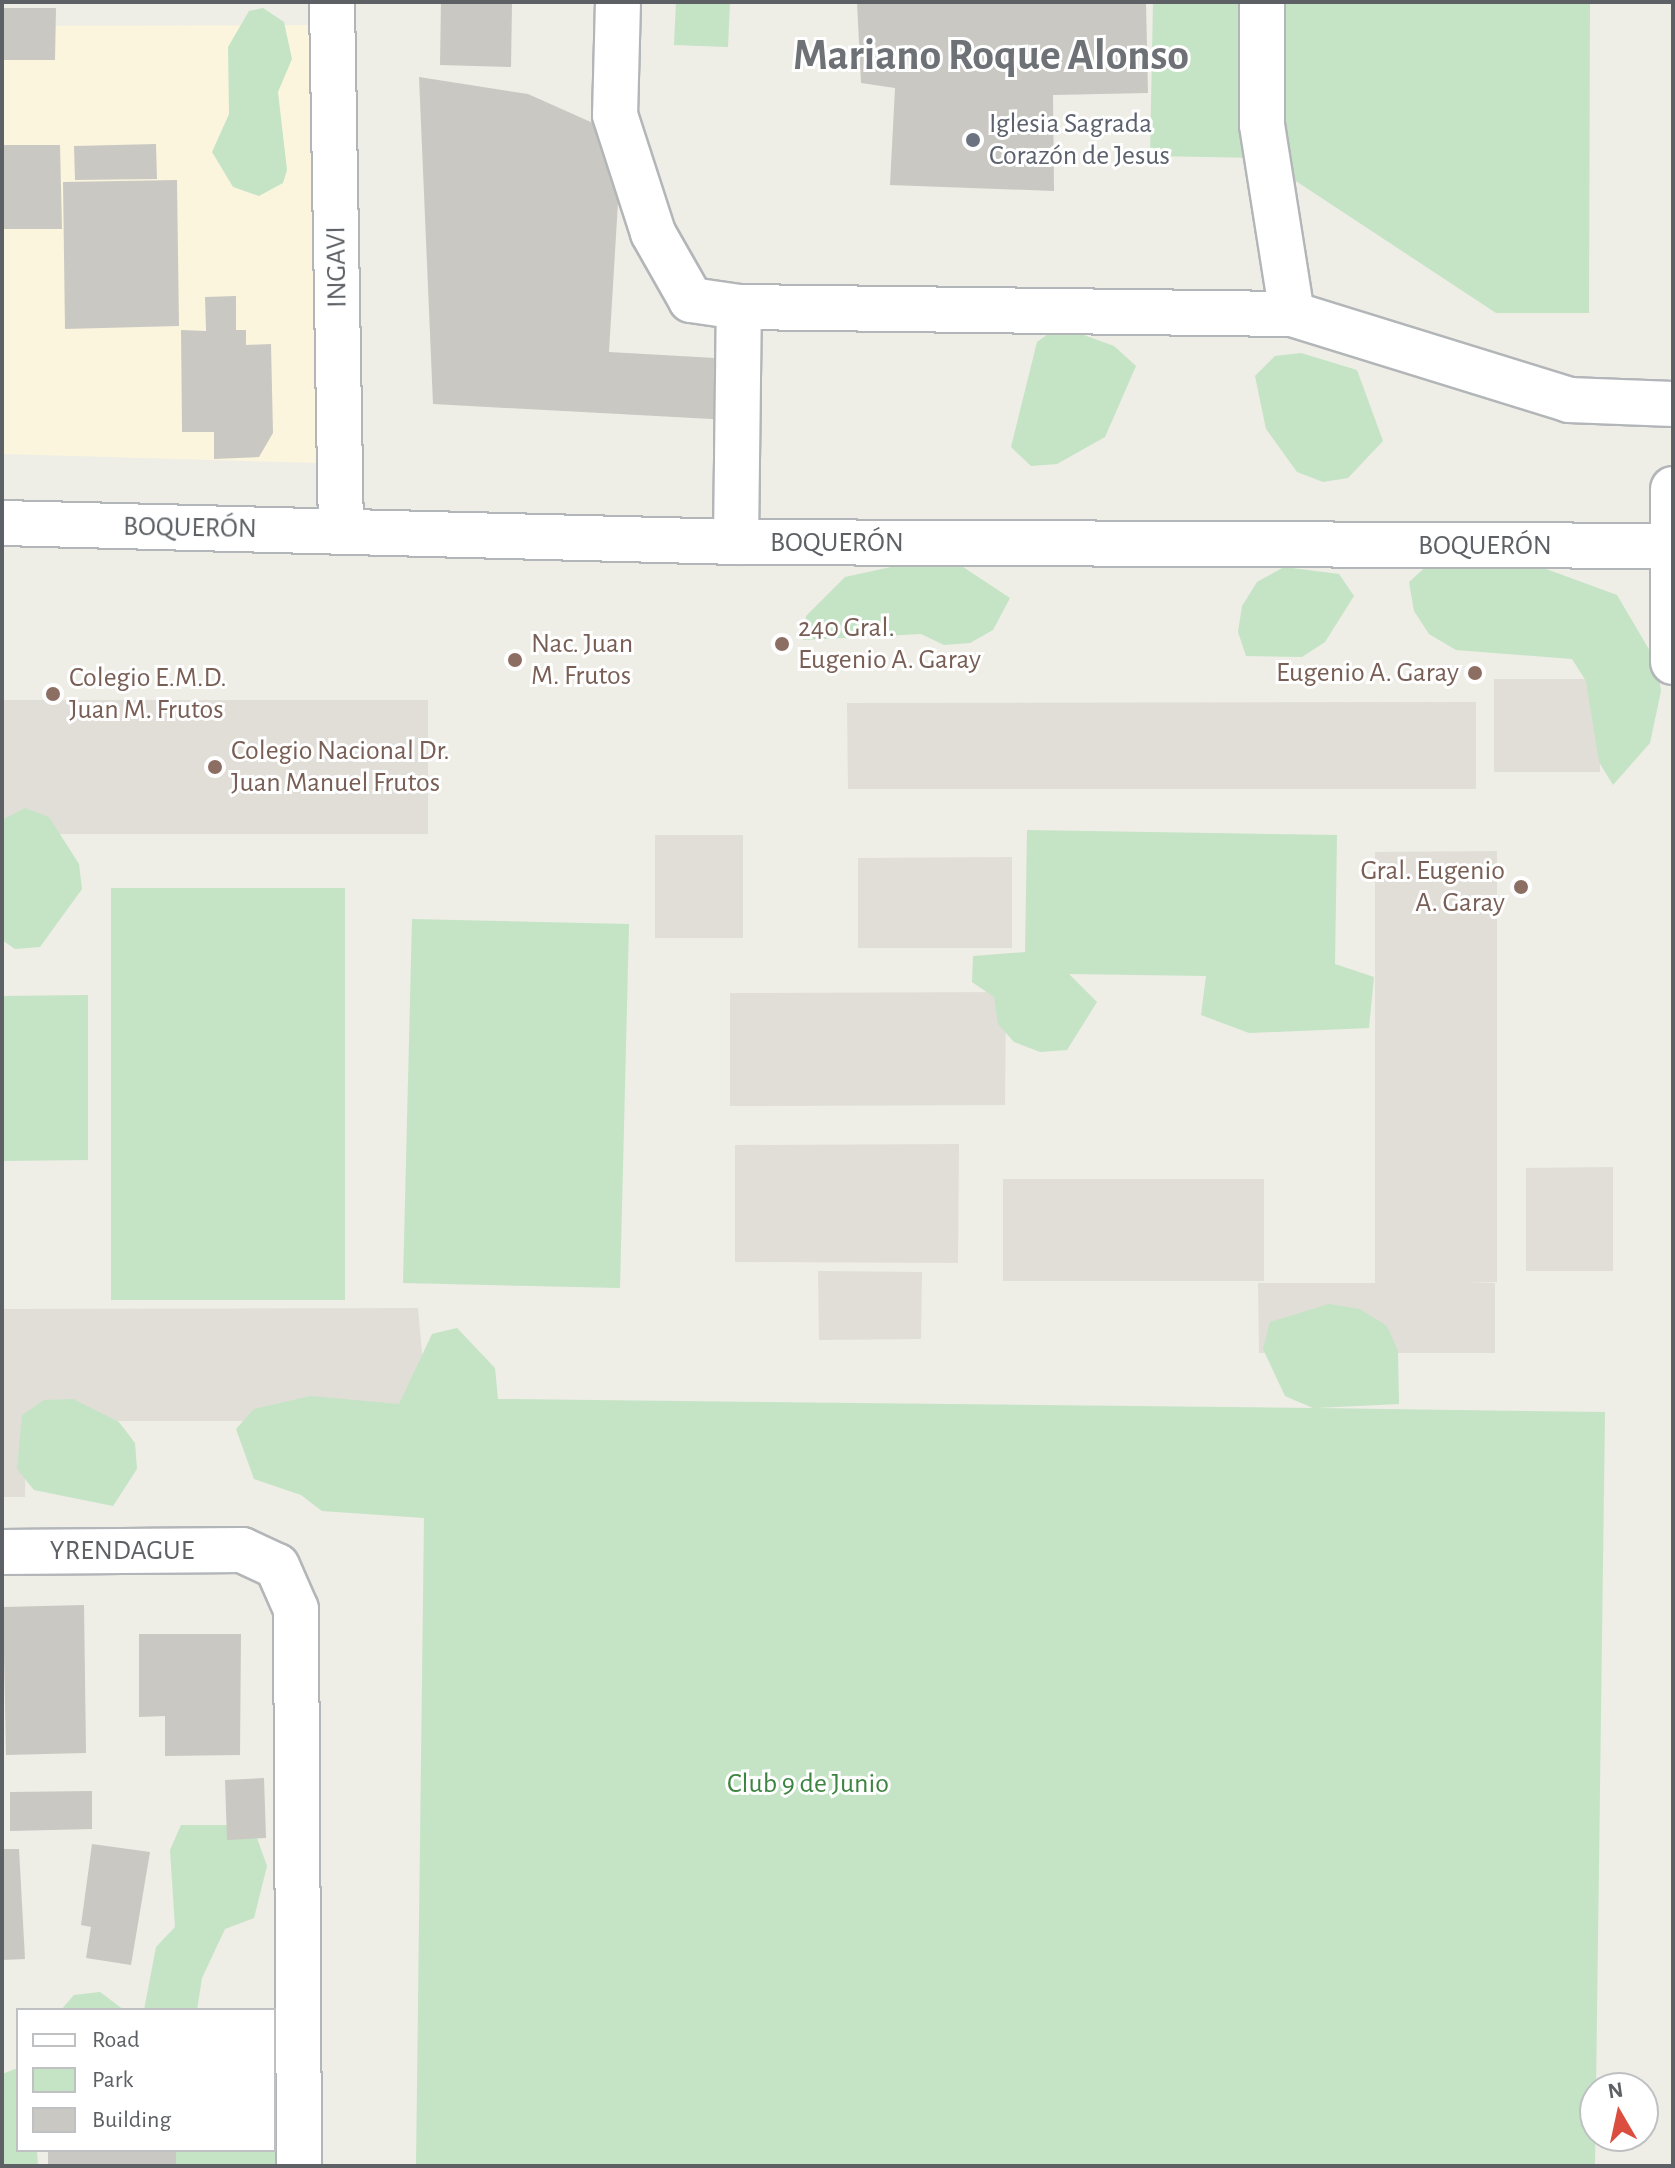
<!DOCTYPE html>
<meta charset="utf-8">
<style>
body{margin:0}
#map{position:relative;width:1675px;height:2168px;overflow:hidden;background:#eeede6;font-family:"Alegreya Sans",sans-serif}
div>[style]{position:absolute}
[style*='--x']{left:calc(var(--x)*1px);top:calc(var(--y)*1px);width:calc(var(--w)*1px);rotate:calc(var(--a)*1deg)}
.commercial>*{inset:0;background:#fbf5de}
.education>*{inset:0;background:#e1ded7}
.green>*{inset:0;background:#c4e4c5}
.building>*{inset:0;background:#cac8c2}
.roads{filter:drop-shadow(2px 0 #b3b6b9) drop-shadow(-2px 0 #b3b6b9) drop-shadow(0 2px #b3b6b9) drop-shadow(0 -2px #b3b6b9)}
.minor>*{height:44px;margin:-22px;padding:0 22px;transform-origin:22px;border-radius:22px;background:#fff}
.dots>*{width:22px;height:22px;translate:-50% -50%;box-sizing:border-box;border:4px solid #fff;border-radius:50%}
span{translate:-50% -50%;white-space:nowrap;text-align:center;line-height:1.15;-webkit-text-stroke:6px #fff;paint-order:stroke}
.worship-label{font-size:28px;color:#5b616d}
.left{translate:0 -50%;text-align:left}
.street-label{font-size:28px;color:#5d6165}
.education-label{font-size:28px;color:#785e54}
.right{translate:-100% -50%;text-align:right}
.park-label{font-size:28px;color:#3d8441}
.town-label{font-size:44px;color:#6e7277;font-weight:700}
.frame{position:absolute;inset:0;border:4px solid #5d6165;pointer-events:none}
.legend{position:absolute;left:16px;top:2008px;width:260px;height:144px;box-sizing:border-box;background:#fff;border:2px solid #bec0c1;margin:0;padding:10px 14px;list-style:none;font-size:24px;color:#5d6165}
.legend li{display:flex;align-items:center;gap:16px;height:40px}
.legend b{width:40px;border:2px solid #bec0c1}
.north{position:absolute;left:1579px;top:2072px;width:80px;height:80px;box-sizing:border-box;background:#fff;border:2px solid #bec0c1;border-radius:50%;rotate:351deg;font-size:22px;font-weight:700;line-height:32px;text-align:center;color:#5d6165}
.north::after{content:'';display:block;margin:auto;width:28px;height:36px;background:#db4d3f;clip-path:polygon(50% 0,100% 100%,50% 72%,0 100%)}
</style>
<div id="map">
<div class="commercial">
<div style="clip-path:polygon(320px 25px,320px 463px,2px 454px,2px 26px)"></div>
</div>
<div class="education">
<div style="clip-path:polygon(1494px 679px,1600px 679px,1600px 772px,1494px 772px)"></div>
<div style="clip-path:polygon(2px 700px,428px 700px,428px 834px,2px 834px)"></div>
<div style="clip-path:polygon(1476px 702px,1476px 789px,848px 789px,847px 703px)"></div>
<div style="clip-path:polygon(655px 835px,743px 835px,743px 938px,655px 938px)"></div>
<div style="clip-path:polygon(1497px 851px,1497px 1282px,1466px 1283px,1495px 1283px,1495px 1353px,1259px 1353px,1258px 1283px,1375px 1283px,1375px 852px)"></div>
<div style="clip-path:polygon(1012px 857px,1012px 948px,858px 948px,858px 858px)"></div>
<div style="clip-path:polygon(1006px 992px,1005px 1105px,730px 1106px,730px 993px)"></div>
<div style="clip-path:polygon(959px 1144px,958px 1263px,735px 1262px,735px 1145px)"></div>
<div style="clip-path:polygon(1613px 1167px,1613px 1271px,1526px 1271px,1526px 1168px)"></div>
<div style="clip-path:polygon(1003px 1179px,1264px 1179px,1264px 1281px,1003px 1281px)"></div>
<div style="clip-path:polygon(818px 1271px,922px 1272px,921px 1339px,819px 1340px)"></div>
<div style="clip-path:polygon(418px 1308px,426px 1398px,419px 1421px,26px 1421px,25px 1497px,2px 1497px,2px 1309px)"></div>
</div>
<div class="green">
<div style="clip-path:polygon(676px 2px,730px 2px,728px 47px,674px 45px)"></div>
<div style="clip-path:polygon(1153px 2px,1590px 2px,1589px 313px,1496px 313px,1261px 158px,1150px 156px)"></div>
<div style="clip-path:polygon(263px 8px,284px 22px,292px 59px,278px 92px,287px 170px,283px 183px,259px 196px,233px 187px,212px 152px,229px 114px,228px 47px,249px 11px)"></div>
<div style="clip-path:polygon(1059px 326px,1114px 346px,1136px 366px,1105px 437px,1057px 464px,1031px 466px,1011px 447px,1037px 342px)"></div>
<div style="clip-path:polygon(1301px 353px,1357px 370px,1383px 441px,1348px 478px,1323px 482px,1297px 472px,1266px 429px,1255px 376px,1275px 356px)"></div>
<div style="clip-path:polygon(1431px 562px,1538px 566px,1617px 595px,1657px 663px,1661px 691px,1650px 743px,1613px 785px,1599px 762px,1586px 681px,1572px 659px,1456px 650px,1429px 634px,1414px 611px,1409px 582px)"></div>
<div style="clip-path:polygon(900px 565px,960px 565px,1010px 598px,993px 630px,970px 643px,944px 645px,921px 634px,803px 640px,806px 616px,845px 577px)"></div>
<div style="clip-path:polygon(1284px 567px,1339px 574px,1354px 596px,1325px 642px,1302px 657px,1246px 656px,1238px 632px,1242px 606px,1257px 582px)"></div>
<div style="clip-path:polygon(25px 808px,49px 817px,79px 864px,82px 889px,40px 947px,15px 949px,2px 940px,2px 820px)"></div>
<div style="clip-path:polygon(1027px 830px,1337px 835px,1335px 964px,1374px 977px,1369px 1028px,1249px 1033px,1201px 1015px,1206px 976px,1069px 974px,1097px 1002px,1067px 1050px,1040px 1052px,1014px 1042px,998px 1024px,994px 997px,972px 982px,973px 956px,1025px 952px)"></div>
<div style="clip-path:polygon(111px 888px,345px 888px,345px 1300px,111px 1300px)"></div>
<div style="clip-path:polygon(412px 919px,629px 924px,620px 1288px,403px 1283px)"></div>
<div style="clip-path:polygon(88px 995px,88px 1160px,2px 1161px,2px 996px)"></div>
<div style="clip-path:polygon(1329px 1304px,1360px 1309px,1387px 1326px,1398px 1351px,1399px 1404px,1316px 1408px,1605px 1412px,1595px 2166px,416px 2166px,424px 1518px,322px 1511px,301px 1495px,254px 1479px,236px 1429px,254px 1409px,310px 1396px,399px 1404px,432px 1334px,457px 1328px,495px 1368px,498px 1399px,1313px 1408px,1285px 1396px,1263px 1349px,1270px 1322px)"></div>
<div style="clip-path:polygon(73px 1399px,119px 1422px,135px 1443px,137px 1469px,113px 1506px,34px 1490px,17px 1469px,22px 1415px,44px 1400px)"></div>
<div style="clip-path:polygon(181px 1825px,234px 1825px,257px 1838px,267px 1866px,254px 1918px,225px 1929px,202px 1978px,197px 2010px,144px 2010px,156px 1947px,175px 1927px,170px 1850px)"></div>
<div style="clip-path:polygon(100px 1992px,124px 2010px,61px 2010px,74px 1995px)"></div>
<div style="clip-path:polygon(18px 2068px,18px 2150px,37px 2150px,38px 2166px,2px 2166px,2px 2074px)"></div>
<div style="clip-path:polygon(274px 2136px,282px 2139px,285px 2166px,168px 2166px,162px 2150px,274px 2150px)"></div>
</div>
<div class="building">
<div style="clip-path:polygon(441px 2px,512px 2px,511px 67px,440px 65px)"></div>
<div style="clip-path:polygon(857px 2px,1146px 2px,1148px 93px,1053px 95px,1054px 191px,890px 185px,895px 88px,861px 83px)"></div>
<div style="clip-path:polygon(2px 8px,56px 8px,55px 60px,2px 60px)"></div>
<div style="clip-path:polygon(419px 77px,528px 94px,622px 136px,609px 352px,733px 359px,730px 420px,433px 404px)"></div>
<div style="clip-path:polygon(156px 144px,157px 179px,75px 180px,74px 146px)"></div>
<div style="clip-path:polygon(2px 145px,60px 145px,62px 229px,2px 229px)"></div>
<div style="clip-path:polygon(177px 180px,179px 326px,65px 329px,63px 182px)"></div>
<div style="clip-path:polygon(236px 296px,236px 330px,246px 330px,246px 345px,271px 344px,273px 433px,259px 457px,214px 459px,214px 432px,182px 432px,181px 330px,206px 331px,205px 297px)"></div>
<div style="clip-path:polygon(84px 1605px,86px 1753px,6px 1755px,3px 1607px)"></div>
<div style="clip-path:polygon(139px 1634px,241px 1634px,240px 1755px,165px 1756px,165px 1716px,139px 1717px)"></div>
<div style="clip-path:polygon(264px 1778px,266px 1838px,227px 1840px,225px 1780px)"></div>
<div style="clip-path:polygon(92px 1791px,92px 1829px,10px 1831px,10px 1792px)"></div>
<div style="clip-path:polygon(92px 1844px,150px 1852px,131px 1965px,86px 1958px,91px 1927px,81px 1925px)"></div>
<div style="clip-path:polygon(2px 1849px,19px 1849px,25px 1959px,2px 1960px)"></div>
<div style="clip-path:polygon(48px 2150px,176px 2150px,176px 2166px,48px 2166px)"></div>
</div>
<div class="roads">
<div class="minor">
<div style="--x:332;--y:2;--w:530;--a:89.03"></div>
<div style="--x:618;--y:2;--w:113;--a:91.5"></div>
<div style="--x:615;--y:115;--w:124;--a:72.1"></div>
<div style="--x:653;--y:233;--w:77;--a:60.4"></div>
<div style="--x:691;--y:300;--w:49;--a:8.3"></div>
<div style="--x:1262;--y:2;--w:123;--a:90"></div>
<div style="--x:1262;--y:125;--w:191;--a:81"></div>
<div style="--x:1292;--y:314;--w:290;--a:17.2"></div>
<div style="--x:1569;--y:400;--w:104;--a:2.2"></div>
<div style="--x:1673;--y:489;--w:173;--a:90"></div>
<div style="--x:2;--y:523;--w:734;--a:1.48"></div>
<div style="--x:736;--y:542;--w:937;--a:0.24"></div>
<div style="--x:736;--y:542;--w:235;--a:-89.3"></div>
<div style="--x:739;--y:307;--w:553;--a:0.73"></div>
<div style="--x:2;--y:1552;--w:240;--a:-0.5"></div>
<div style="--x:242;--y:1550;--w:38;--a:25"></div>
<div style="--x:277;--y:1566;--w:47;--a:66.2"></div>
<div style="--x:296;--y:1609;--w:557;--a:89.69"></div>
</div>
</div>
<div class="dots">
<div style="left:973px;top:140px;background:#6b7280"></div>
<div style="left:782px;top:644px;background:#8d6e63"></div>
<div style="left:515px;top:660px;background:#8d6e63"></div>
<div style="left:1475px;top:673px;background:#8d6e63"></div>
<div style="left:53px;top:694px;background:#8d6e63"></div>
<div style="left:215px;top:767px;background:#8d6e63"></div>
<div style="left:1521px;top:887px;background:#8d6e63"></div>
</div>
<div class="worship-label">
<span class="left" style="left:989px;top:140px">Iglesia Sagrada<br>Corazón de Jesus</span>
</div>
<div class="street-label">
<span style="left:337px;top:267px;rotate:-91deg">INGAVI</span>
<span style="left:190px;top:528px;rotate:1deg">BOQUERÓN</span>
<span style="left:837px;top:543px">BOQUERÓN</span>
<span style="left:1485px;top:546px">BOQUERÓN</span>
<span style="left:122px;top:1551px">YRENDAGUE</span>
</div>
<div class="education-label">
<span class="left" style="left:798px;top:644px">240 Gral.<br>Eugenio A. Garay</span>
<span class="left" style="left:531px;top:660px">Nac. Juan<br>M. Frutos</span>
<span class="right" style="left:1459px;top:673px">Eugenio A. Garay</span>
<span class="left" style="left:69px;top:694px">Colegio E.M.D.<br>Juan M. Frutos</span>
<span class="left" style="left:231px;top:767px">Colegio Nacional Dr.<br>Juan Manuel Frutos</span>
<span class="right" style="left:1505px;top:887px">Gral. Eugenio<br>A. Garay</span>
</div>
<div class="park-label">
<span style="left:808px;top:1784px">Club 9 de Junio</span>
</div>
<div class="town-label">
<span style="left:991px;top:56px">Mariano Roque Alonso</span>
</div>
<div class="frame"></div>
<ul class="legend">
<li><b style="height:10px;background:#fff"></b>Road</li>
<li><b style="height:22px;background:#c4e4c5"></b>Park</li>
<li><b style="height:22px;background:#cac8c2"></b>Building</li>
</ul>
<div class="north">N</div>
</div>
